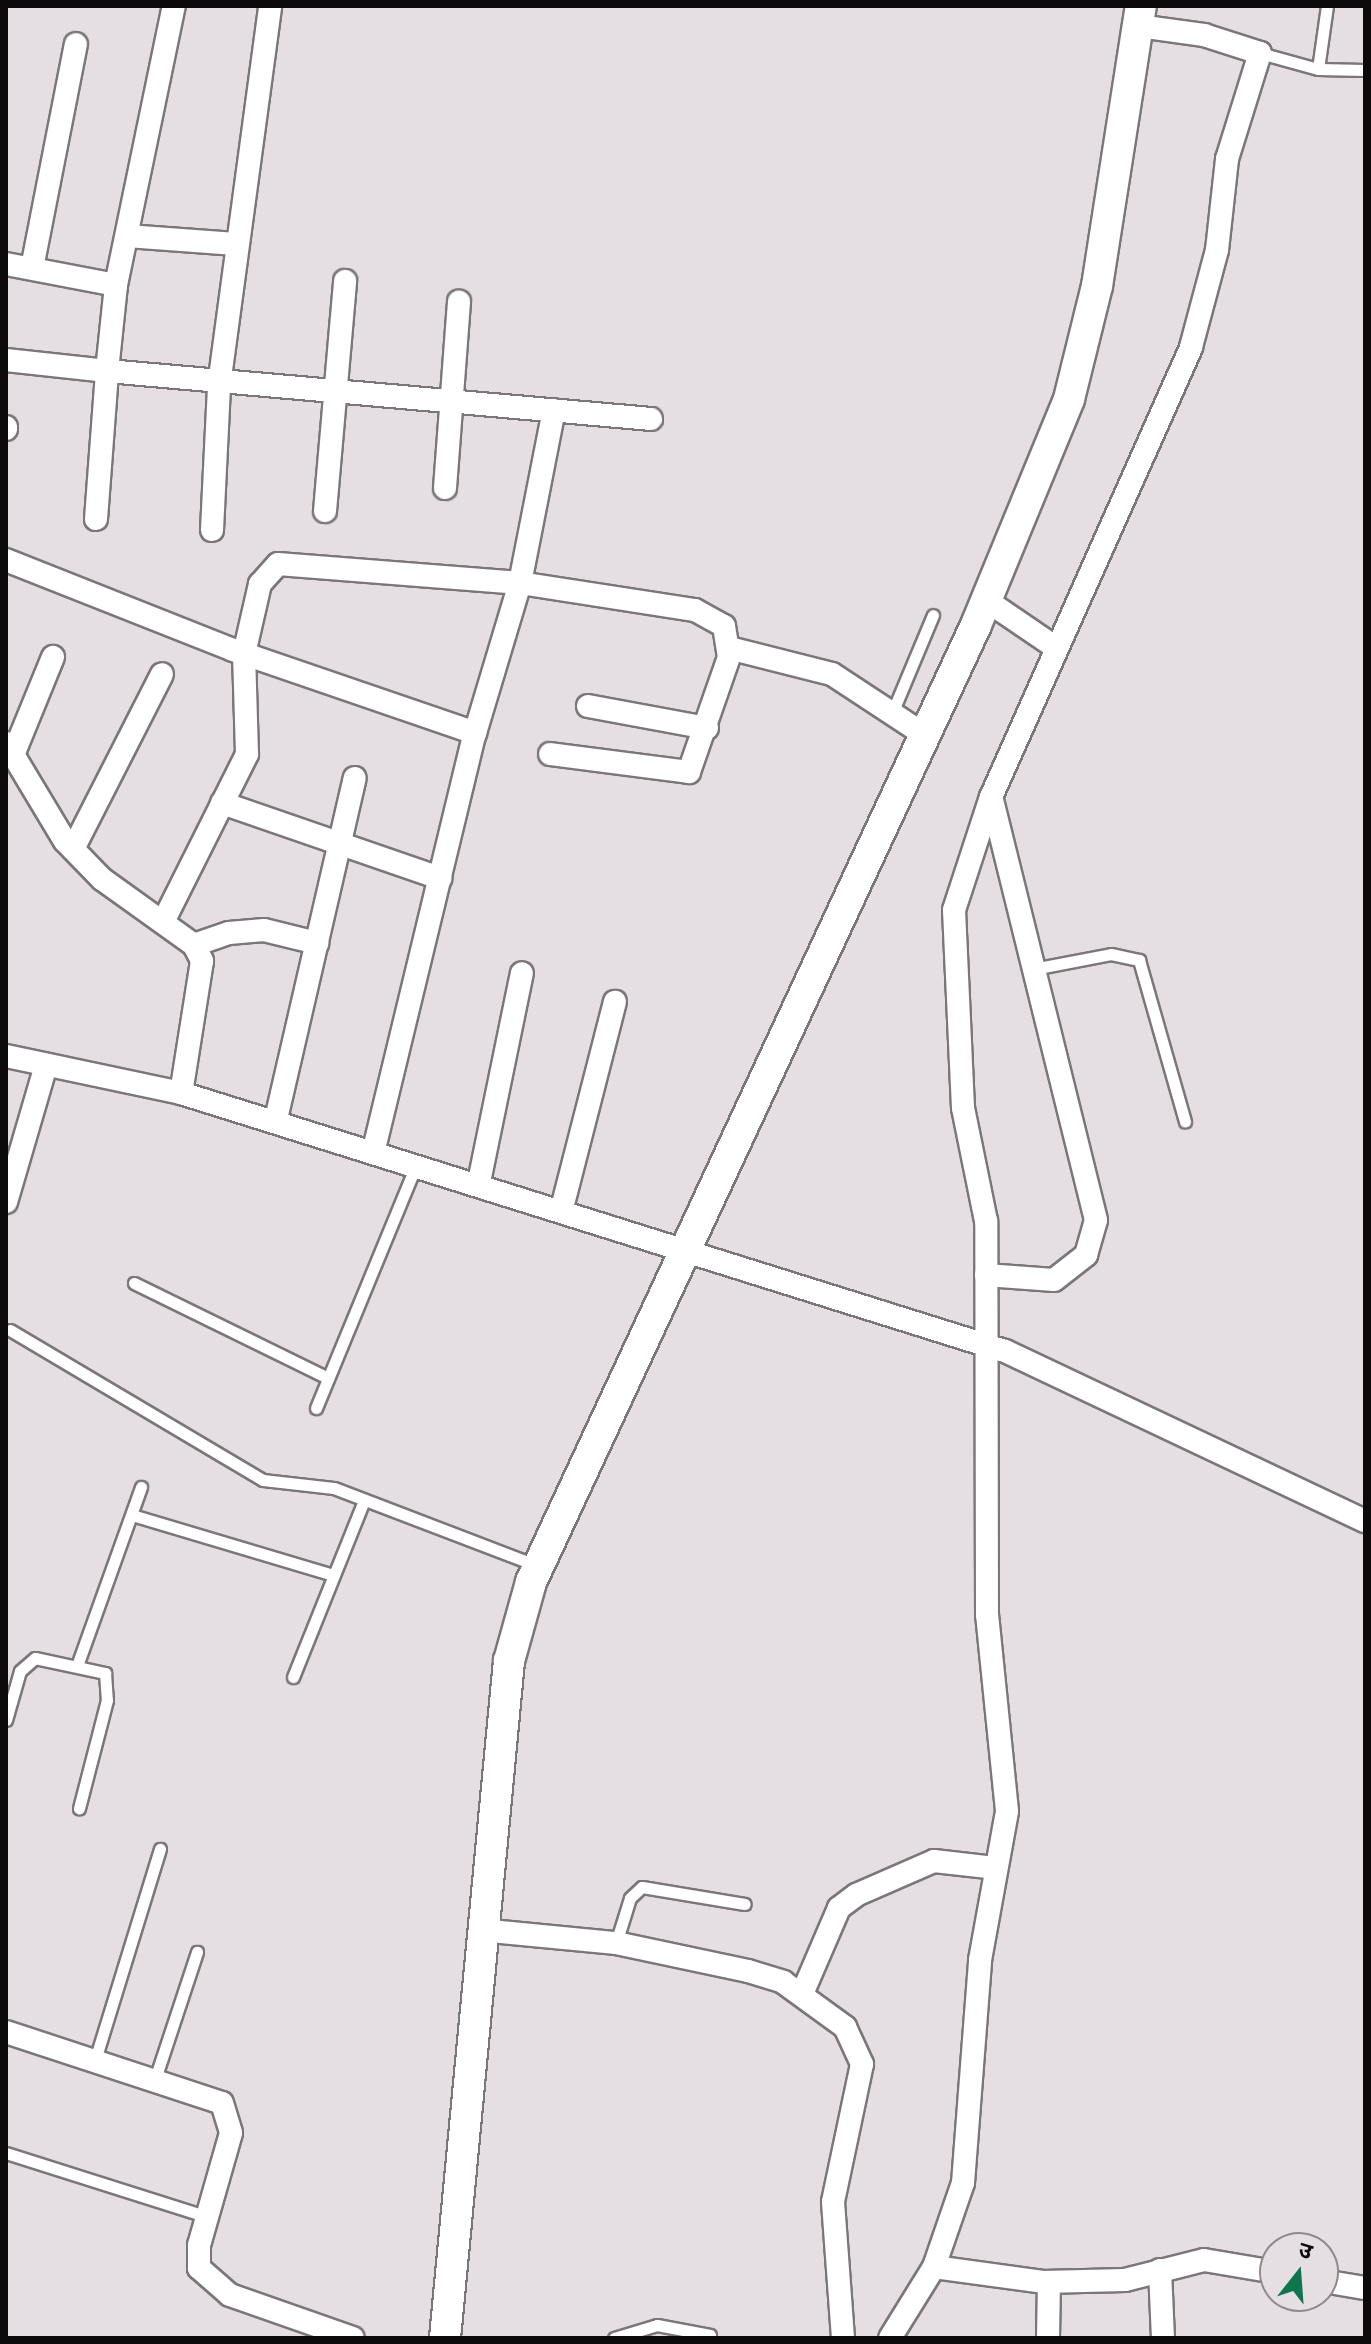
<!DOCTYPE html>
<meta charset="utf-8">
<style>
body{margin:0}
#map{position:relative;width:1371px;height:2344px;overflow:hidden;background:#e5dee2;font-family:Helvetica,"Noto Sans Devanagari",sans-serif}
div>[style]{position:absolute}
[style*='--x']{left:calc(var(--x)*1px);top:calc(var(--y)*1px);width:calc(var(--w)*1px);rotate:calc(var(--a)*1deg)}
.roads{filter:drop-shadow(2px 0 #7c7679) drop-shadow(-2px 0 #7c7679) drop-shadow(0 2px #7c7679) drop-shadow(0 -2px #7c7679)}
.lane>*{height:11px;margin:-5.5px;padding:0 5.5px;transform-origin:5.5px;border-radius:5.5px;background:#fff}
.street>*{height:22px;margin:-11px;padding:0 11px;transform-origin:11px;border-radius:11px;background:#fff}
.secondary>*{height:30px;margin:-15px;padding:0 15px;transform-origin:15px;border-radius:15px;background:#fff}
span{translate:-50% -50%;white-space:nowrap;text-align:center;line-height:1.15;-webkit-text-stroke:8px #e5dee2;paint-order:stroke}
.frame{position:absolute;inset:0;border:8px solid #0d0a0c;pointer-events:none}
.north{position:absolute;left:1259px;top:2232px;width:80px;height:80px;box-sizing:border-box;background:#e5dee2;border:2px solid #8f898c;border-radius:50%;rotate:17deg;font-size:22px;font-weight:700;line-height:32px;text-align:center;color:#0d0a0c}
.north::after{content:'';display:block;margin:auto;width:28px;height:36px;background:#0d764f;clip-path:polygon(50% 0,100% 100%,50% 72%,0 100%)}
</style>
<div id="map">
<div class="roads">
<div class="lane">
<div style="--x:1260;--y:53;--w:60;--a:15.4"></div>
<div style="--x:1318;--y:69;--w:64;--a:-81.9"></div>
<div style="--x:1318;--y:69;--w:47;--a:1.2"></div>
<div style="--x:892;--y:713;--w:106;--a:-67.3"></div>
<div style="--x:1033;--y:969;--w:79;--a:-10.9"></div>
<div style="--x:1111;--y:954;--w:29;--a:12"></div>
<div style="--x:1139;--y:960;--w:168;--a:74.1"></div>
<div style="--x:134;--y:1283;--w:216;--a:26.1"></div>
<div style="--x:10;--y:1330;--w:294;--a:30.7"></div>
<div style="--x:263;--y:1480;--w:71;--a:6.4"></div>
<div style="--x:334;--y:1488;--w:216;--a:20.9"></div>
<div style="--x:316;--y:1408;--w:265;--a:-67.6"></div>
<div style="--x:132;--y:1515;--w:210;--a:16.6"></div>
<div style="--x:78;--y:1663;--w:187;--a:-70.3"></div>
<div style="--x:293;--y:1677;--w:191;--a:-68.1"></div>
<div style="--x:6;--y:1720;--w:51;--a:-74.1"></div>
<div style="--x:20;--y:1671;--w:20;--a:-41"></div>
<div style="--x:35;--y:1658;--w:72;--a:12.1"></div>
<div style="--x:105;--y:1673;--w:27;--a:86"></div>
<div style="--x:107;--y:1700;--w:112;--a:104.5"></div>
<div style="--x:616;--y:1943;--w:47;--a:-72.7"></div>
<div style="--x:630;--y:1898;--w:16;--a:-43"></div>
<div style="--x:642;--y:1887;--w:104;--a:9.4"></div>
<div style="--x:95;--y:2060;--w:221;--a:-72.9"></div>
<div style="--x:155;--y:2079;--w:134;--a:-71.7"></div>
<div style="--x:6;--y:2153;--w:212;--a:17.6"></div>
<div style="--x:614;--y:2338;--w:45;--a:-16.8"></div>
<div style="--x:657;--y:2325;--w:54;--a:10.7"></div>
</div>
<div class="street">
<div style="--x:127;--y:236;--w:109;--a:4.2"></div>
<div style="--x:6;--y:264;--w:112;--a:10.8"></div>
<div style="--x:32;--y:268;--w:228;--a:-78.9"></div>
<div style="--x:6;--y:360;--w:102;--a:6.2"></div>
<div style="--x:107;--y:371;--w:86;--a:-84"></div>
<div style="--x:116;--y:285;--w:285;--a:-78.3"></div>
<div style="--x:6;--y:429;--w:2;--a:-90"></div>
<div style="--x:445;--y:488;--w:187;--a:-85.7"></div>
<div style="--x:325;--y:511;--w:231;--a:-85"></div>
<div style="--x:96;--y:519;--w:148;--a:-85.7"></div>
<div style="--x:107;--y:371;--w:546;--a:5.04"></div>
<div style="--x:212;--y:530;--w:145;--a:-87.2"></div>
<div style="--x:219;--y:385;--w:382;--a:-82.3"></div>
<div style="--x:6;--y:560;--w:244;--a:21.6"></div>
<div style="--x:233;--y:650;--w:256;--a:18.9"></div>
<div style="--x:986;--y:600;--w:76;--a:34.3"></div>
<div style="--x:729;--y:648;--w:106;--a:14.2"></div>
<div style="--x:832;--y:674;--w:111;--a:33.3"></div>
<div style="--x:588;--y:706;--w:121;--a:10.5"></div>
<div style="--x:6;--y:743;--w:114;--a:59"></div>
<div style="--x:65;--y:841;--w:53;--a:45.8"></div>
<div style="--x:102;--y:879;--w:113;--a:35.7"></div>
<div style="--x:194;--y:945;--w:18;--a:63"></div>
<div style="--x:202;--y:961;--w:134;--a:99"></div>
<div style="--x:181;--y:1093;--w:863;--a:17.39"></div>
<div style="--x:1005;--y:1351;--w:398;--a:25.3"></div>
<div style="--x:13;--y:755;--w:106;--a:-67.8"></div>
<div style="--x:222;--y:803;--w:231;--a:19"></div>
<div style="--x:73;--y:849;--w:196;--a:-63"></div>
<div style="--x:163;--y:922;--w:188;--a:-63.4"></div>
<div style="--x:247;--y:754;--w:100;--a:-91.7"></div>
<div style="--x:244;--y:654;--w:72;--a:-77.1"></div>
<div style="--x:260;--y:584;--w:27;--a:-48"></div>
<div style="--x:278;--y:564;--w:243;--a:4.5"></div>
<div style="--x:520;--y:583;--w:177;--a:8.8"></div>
<div style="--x:695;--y:610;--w:33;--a:29"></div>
<div style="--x:724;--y:626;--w:31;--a:81"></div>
<div style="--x:729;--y:657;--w:122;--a:109.2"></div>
<div style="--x:689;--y:772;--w:140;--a:-172.6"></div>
<div style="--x:194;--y:945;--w:37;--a:-19"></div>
<div style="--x:229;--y:933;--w:35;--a:-5"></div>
<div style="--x:264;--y:930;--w:55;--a:13.8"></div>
<div style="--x:6;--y:1056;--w:179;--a:11.9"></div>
<div style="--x:276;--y:1119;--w:350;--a:-77"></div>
<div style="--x:374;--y:1149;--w:428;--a:-76.4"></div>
<div style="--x:475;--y:733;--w:157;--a:-73.3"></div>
<div style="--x:520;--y:583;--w:176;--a:-78.9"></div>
<div style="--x:479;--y:1182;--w:213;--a:-78.4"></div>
<div style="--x:6;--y:1202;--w:143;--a:-73.7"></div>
<div style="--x:562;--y:1208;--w:213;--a:-75.6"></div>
<div style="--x:986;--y:1275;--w:68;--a:4.2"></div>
<div style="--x:1054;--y:1280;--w:41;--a:-38"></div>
<div style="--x:1086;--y:1255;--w:36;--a:-74"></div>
<div style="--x:1096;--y:1220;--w:436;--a:-103.9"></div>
<div style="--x:480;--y:1930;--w:137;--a:5.5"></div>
<div style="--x:616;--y:1943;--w:135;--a:12"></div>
<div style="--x:748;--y:1971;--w:37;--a:17"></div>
<div style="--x:783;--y:1982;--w:77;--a:36"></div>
<div style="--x:845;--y:2027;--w:41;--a:65.3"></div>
<div style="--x:862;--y:2064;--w:141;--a:101.9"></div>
<div style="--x:833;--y:2202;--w:136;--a:85.8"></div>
<div style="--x:802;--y:1994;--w:94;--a:-66.7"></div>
<div style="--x:839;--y:1908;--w:21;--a:-37"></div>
<div style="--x:856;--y:1895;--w:85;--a:-23.6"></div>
<div style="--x:934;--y:1861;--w:61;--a:6.5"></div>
<div style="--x:6;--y:2032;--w:227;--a:18.2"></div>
<div style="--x:222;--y:2103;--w:31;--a:73"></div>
<div style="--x:231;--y:2133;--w:116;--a:105.9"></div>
<div style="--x:199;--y:2245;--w:23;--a:90"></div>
<div style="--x:199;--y:2268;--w:41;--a:41.1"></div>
<div style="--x:230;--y:2295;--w:130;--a:19.3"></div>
<div style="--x:934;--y:2267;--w:110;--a:7.8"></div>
<div style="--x:1043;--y:2282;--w:82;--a:-1.4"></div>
<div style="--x:1125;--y:2280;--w:81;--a:-14.2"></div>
<div style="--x:1204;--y:2260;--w:72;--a:9.6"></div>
<div style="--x:1160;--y:2270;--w:68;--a:87.5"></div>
<div style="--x:1323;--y:2281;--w:43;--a:9.5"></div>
<div style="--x:890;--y:2338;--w:84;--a:-58.2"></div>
<div style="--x:934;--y:2267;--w:89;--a:-71"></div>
<div style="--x:963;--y:2183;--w:224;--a:-85.6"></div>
<div style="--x:980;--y:1960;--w:151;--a:-79.7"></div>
<div style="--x:1007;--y:1811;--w:197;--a:-95.8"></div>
<div style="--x:987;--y:1615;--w:394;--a:-90.1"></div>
<div style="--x:986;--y:1221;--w:115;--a:-101.5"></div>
<div style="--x:963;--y:1108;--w:198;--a:-92.6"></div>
<div style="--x:954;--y:910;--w:119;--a:-71.9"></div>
<div style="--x:991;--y:797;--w:492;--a:-66"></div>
<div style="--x:1191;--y:347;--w:100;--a:-75"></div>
<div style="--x:1217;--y:250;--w:92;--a:-83.7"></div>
<div style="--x:1227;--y:159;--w:111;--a:-72.7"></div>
<div style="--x:1260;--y:53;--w:59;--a:-162.2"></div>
<div style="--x:1204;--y:35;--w:67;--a:-172.2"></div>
<div style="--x:1048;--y:2338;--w:56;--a:-89"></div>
</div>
<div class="secondary">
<div style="--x:445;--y:2338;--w:680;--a:-84.6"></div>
<div style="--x:509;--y:1661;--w:82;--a:-74.4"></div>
<div style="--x:531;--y:1582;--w:1055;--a:-65.06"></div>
<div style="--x:976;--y:625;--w:244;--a:-67.6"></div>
<div style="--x:1069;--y:399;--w:116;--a:-76.1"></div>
<div style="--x:1097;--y:286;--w:283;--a:-81.1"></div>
</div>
</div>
<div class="frame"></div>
<div class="north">उ</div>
</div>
